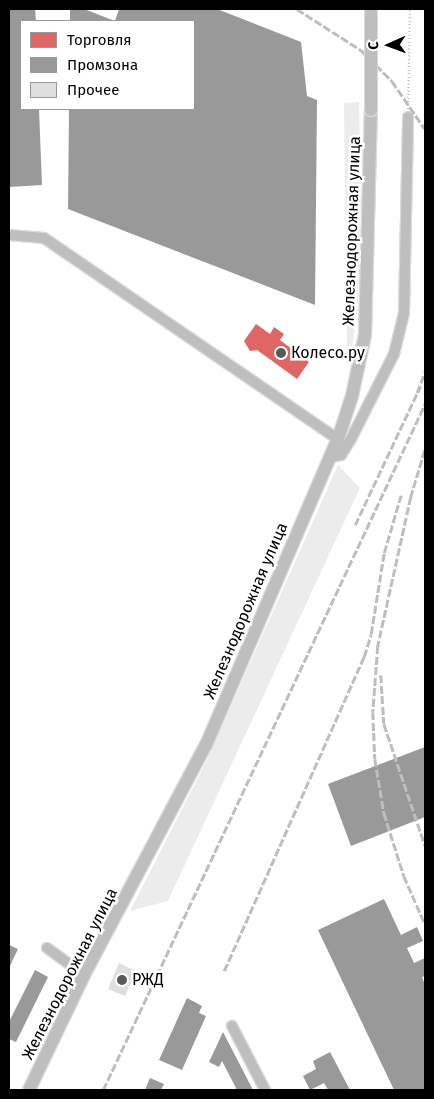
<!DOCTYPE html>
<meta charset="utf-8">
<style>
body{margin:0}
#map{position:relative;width:434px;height:1099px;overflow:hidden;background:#fff;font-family:"Fira Sans",sans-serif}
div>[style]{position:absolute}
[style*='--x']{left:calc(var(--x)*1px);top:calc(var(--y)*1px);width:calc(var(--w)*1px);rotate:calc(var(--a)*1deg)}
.green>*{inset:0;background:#ececec}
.shops>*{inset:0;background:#e06666}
.industry>*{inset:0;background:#999}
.building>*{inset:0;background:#dfdfdf}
.path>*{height:2px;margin-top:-1px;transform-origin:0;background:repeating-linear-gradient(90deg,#b9b9b9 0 1px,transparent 0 3.5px)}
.roads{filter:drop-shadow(1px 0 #dbdbdb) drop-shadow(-1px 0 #dbdbdb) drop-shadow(0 1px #dbdbdb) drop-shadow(0 -1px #dbdbdb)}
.minor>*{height:10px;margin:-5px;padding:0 5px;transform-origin:5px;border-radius:5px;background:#bebebe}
.major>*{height:12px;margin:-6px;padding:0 6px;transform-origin:6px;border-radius:6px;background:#bebebe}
.rail>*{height:2.5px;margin-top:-1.25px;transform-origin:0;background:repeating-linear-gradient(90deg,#bebebe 0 8px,transparent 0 10.5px)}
.bridges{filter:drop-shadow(1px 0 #dbdbdb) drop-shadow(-1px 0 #dbdbdb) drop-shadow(0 1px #dbdbdb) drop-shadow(0 -1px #dbdbdb)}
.major-bridge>*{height:12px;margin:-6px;padding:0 6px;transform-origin:6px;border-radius:6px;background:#bebebe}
.dots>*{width:14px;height:14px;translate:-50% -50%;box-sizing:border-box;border:2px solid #fff;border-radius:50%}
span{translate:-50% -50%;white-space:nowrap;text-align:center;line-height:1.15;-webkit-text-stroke:5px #fff;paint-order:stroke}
.street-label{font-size:16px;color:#000}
.poi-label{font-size:16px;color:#000}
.left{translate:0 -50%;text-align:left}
.frame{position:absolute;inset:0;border:10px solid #000;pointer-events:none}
.legend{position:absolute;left:20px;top:20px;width:175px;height:90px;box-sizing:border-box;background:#fff;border:1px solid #999;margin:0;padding:6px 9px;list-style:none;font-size:15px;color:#000}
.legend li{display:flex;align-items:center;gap:10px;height:25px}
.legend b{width:25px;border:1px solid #999}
.north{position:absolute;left:364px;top:20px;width:50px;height:50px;-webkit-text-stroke:4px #fff;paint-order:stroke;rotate:268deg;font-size:14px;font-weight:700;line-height:20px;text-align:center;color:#000}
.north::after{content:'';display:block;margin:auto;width:18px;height:22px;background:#000;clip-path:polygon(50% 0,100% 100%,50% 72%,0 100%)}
</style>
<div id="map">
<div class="green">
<div style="clip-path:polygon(359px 102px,361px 198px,358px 301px,352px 349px,347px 346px,344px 103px)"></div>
<div style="clip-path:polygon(338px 465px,360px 488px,168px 901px,130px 911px,206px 762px)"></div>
</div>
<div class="shops">
<div style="clip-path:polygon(256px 324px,270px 334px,274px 327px,284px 334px,280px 340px,309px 362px,297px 379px,257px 350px,250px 351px,244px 341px)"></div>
</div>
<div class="industry">
<div style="clip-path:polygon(9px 9px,35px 9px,36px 21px,21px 21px,21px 109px,39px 109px,42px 185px,9px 187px)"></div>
<div style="clip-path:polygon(70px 9px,84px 9px,115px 21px,119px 9px,217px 9px,301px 42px,307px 96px,317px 100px,315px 305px,68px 209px,69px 109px,194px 109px,194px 21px,70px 21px)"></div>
<div style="clip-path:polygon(425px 747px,425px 817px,351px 846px,328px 784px)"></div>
<div style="clip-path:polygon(384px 899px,401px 935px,417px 927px,423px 941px,407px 948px,414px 963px,425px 958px,425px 976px,422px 977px,425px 985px,425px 1090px,394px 1090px,318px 930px)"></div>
<div style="clip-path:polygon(9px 945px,18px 949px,9px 968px)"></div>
<div style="clip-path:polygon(35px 970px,48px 977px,16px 1042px,9px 1039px,9px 1022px)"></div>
<div style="clip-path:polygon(187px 998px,202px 1006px,199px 1013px,206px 1016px,182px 1070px,159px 1060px)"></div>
<div style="clip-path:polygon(223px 1032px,253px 1090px,237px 1090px,222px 1061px,219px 1067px,209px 1062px)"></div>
<div style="clip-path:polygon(330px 1052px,350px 1090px,328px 1090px,324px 1083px,310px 1090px,303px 1076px,316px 1069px,313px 1061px)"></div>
<div style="clip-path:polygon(150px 1078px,164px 1084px,161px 1090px,145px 1090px)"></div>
</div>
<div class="building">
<div style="clip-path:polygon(119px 963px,136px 971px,125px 996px,108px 989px)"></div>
</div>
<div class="path">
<div style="--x:408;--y:109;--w:100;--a:-88.9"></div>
</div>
<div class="roads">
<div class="minor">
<div style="--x:9;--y:235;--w:35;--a:5"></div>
<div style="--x:44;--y:238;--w:356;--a:34.4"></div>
<div style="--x:331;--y:457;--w:10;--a:-11"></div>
<div style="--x:341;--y:455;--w:19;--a:-58"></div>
<div style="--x:351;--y:439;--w:95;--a:-63.2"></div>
<div style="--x:394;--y:354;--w:42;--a:-76.3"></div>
<div style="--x:404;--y:313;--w:196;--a:-88.8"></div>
<div style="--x:47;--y:948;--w:32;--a:36"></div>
<div style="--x:73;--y:967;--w:15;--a:53"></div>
<div style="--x:232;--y:1026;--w:72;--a:62.7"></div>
</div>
<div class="major">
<div style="--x:29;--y:1090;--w:127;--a:-64.4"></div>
<div style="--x:84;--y:975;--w:260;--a:-62.1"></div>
<div style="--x:206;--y:745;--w:333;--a:-66.7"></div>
<div style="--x:338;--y:439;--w:45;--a:-72"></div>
<div style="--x:352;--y:396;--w:62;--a:-78"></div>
<div style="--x:365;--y:335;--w:225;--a:-88.5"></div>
</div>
</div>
<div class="rail">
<div style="--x:297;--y:9;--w:76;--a:32.6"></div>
<div style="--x:361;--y:50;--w:44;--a:45"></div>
<div style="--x:392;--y:81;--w:58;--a:55.5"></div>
<div style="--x:417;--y:393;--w:23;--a:-70"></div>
<div style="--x:425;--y:450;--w:49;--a:106.6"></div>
<div style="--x:411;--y:497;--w:153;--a:102.5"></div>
<div style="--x:378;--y:646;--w:66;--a:94.3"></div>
<div style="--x:373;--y:712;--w:47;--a:87.6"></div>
<div style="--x:375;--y:759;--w:55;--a:80.5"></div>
<div style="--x:384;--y:813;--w:66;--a:72.4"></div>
<div style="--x:404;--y:876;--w:52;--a:66.4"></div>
<div style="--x:355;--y:525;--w:153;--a:-64.8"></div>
<div style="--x:381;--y:675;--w:49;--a:86.5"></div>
<div style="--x:384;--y:724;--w:128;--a:71.3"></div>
<div style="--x:224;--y:971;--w:344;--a:-66"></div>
<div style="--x:364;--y:657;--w:24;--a:-73"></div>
<div style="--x:371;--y:634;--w:82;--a:-80.9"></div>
<div style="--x:384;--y:553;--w:60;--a:-73.7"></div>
<div style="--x:103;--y:1090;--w:758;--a:-64.86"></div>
</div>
<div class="bridges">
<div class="major-bridge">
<div style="--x:371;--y:110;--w:101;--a:-90"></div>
</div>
</div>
<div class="dots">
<div style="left:281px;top:353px;background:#595959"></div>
<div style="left:122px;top:980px;background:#595959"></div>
</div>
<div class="street-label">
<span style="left:352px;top:231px;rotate:-88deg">Железнодорожная улица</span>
<span style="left:246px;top:611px;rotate:-67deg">Железнодорожная улица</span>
<span style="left:70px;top:974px;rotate:-63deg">Железнодорожная улица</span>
</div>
<div class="poi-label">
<span class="left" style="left:291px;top:353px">Колесо.ру</span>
<span class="left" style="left:132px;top:980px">РЖД</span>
</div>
<div class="frame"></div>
<ul class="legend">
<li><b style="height:14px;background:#e06666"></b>Торговля</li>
<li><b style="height:14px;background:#999"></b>Промзона</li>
<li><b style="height:14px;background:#dfdfdf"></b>Прочее</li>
</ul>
<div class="north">С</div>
</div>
